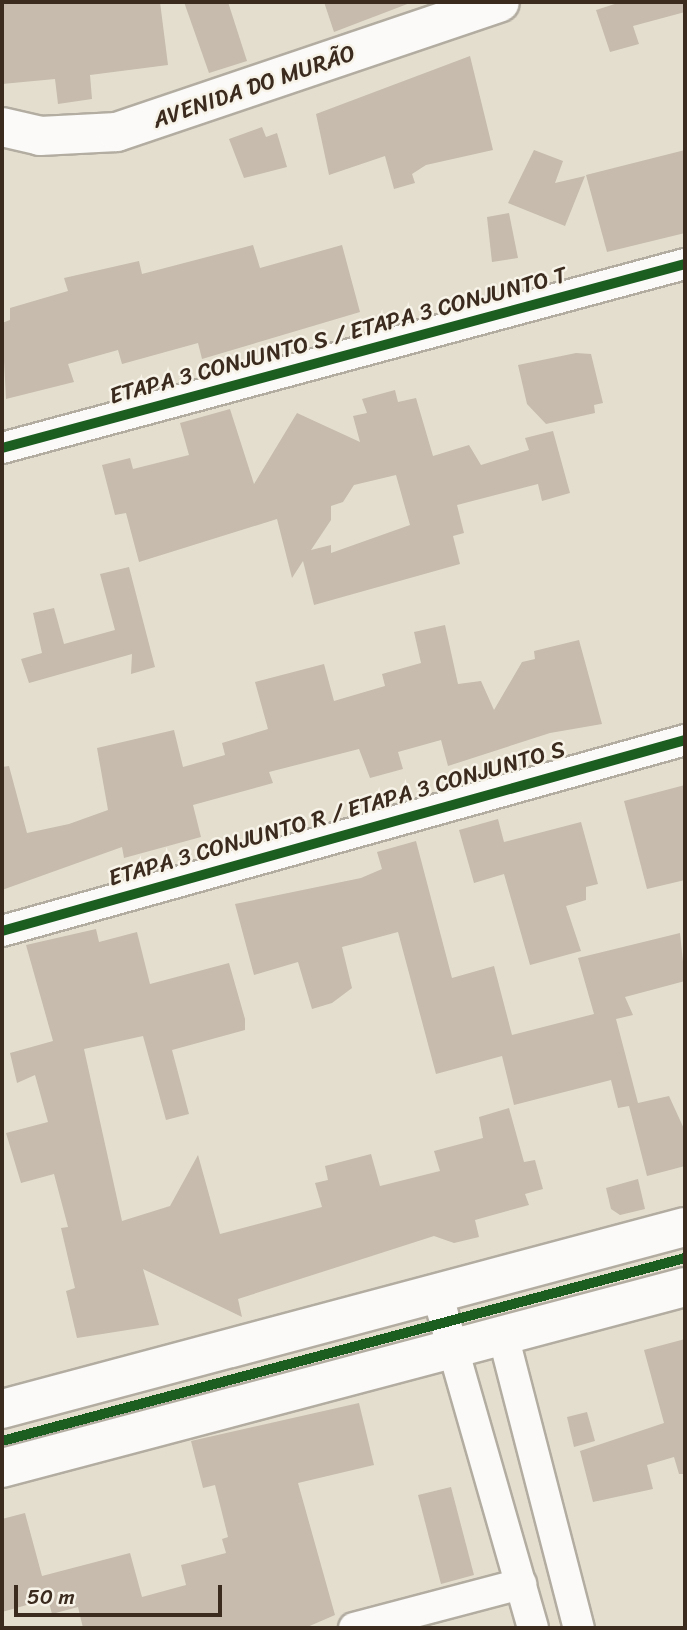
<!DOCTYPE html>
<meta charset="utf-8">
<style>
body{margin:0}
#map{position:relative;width:687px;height:1630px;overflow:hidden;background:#e4dece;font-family:Sriracha,sans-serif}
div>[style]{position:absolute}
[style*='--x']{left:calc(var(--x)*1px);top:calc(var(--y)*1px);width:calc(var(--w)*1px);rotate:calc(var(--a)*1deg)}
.building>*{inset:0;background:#c6bbad}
.roads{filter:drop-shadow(2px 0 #b2aca1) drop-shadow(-2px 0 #b2aca1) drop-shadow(0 2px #b2aca1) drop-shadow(0 -2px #b2aca1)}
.street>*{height:30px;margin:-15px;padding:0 15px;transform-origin:15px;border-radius:15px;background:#fbfaf8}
.secondary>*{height:38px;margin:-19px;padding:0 19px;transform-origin:19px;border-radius:19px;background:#fbfaf8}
.cycleway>*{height:10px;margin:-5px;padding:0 5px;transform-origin:5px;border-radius:5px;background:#1b5e20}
span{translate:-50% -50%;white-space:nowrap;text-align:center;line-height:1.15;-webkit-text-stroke:5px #f7f3e8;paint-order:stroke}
.street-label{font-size:23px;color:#3b2a1e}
.frame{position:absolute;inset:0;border:4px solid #3b2a1e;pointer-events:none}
.scale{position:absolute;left:14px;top:1585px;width:208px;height:32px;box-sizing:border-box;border:4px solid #3b2a1e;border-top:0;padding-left:9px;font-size:21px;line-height:24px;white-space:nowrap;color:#3b2a1e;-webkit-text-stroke:5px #f7f3e8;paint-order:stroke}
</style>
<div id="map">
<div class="building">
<div style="clip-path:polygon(2px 2px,160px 2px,168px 65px,90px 75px,92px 99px,58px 104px,55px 79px,2px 84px)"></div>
<div style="clip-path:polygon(184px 2px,228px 2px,247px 61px,209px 73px)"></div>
<div style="clip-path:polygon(324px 2px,410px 2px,410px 3px,334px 32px)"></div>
<div style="clip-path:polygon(621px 2px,685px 2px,685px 12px,633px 26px,639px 44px,610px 52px,596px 10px)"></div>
<div style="clip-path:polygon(470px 56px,493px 150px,426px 165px,412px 174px,415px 183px,394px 189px,385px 156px,329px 175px,316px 114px)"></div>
<div style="clip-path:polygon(262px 127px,266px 137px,277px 133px,287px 167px,244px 178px,229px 139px)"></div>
<div style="clip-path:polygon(534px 150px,563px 161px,555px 183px,585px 176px,565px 226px,508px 203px)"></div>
<div style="clip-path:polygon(685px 150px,685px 233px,607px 252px,586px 175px)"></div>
<div style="clip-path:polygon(509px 213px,518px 258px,492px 262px,487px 217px)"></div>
<div style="clip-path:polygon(253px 245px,260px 268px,342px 245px,360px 312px,202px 359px,198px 343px,122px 364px,118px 350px,68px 364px,74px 382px,6px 399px,2px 323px,10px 320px,10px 308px,68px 291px,64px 278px,139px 261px,142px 274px)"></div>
<div style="clip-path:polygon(576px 353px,591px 354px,603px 403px,594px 405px,595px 413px,546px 424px,527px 404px,518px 365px)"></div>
<div style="clip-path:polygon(evenodd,395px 390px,398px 402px,416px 398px,433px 456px,469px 445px,481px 465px,529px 450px,525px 438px,553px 431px,570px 493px,542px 501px,538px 484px,457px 505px,464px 533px,453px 536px,460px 564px,314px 605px,303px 561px,292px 578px,277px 519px,139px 562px,126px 513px,115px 515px,102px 465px,130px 458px,133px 469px,189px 455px,180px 423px,230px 409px,254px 484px,297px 413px,360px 442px,353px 416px,367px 413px,362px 399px,395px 390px,396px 475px,410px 525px,331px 553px,331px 545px,311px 550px,331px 520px,331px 506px,343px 502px,354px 485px,396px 475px)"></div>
<div style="clip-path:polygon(129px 567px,155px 667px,131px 674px,132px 654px,29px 683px,21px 659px,42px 653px,33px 613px,54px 608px,64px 644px,115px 630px,100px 574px)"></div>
<div style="clip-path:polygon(445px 625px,458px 684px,481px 681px,494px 710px,522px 662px,535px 659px,534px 651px,579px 640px,602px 724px,550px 733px,448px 766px,441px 740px,398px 752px,403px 769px,370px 778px,359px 749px,269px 772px,273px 783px,193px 805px,201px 837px,124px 858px,122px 847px,2px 890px,2px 767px,9px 766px,27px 833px,69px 824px,108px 810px,97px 748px,174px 730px,183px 767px,225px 755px,222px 743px,268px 729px,255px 682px,324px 664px,334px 701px,385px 686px,382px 674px,421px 663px,414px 632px)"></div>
<div style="clip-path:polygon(685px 785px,685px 880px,647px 889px,624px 801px)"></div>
<div style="clip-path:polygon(498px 819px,504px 842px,581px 822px,598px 884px,586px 887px,586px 900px,566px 906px,581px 951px,530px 965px,504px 874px,474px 883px,459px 830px)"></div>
<div style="clip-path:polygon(416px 841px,452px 978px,494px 966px,512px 1035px,594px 1014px,578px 958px,680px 933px,685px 981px,625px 997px,633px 1015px,616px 1019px,638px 1103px,669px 1096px,685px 1131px,685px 1166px,647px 1176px,629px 1106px,618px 1108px,611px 1080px,514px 1105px,502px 1056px,436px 1074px,398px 932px,342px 947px,352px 988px,332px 1003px,312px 1009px,298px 962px,254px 975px,235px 904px,361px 878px,382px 869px,377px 852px)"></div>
<div style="clip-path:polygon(96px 929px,99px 942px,137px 932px,150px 984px,229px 963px,245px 1019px,245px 1030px,172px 1050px,189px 1114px,166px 1120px,143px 1036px,84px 1049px,122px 1221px,170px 1206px,198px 1155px,220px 1234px,322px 1207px,315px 1183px,328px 1180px,325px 1166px,371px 1154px,380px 1186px,440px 1171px,434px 1151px,483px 1138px,479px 1117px,509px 1108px,524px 1162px,535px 1160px,543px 1189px,525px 1194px,529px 1205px,475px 1220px,479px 1237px,454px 1243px,434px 1236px,238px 1299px,242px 1317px,143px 1269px,159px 1325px,77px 1338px,66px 1291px,75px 1288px,61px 1228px,68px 1227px,54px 1174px,21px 1183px,6px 1133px,48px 1122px,35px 1075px,17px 1083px,10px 1053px,53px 1041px,26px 945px)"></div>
<div style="clip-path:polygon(638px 1179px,645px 1209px,620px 1215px,611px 1209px,606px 1188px)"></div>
<div style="clip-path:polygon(685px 1339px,685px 1474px,679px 1474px,674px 1457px,647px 1465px,653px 1489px,593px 1502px,580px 1451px,664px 1423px,644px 1350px)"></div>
<div style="clip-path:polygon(359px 1403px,374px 1465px,298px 1483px,335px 1615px,305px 1628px,83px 1628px,78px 1607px,52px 1614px,48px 1599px,2px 1612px,2px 1519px,25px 1513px,42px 1576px,130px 1553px,142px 1597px,186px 1585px,181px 1565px,226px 1553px,222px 1539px,228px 1537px,215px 1485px,203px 1488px,191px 1441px)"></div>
<div style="clip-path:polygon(587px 1412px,595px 1441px,574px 1447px,567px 1417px)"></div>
<div style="clip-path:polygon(451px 1487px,474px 1575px,441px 1584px,418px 1495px)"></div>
</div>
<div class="roads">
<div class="street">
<div style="--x:2;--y:448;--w:707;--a:-15.08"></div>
<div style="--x:2;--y:931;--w:709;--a:-15.62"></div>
<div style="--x:437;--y:1293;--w:348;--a:74"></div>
<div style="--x:503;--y:1335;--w:303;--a:75.5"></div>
<div style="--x:354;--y:1628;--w:173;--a:-14.8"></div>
</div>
<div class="secondary">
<div style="--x:2;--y:127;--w:39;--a:13"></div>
<div style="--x:40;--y:136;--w:77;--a:-3"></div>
<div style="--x:117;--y:132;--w:404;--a:-18.7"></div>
<div style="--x:2;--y:1409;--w:707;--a:-14.92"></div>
<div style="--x:2;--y:1468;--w:707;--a:-14.84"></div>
</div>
</div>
<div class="cycleway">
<div style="--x:2;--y:448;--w:707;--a:-15.08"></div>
<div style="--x:2;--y:931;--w:709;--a:-15.62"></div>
<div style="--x:2;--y:1441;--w:707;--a:-15"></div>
</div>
<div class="street-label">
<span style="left:254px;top:87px;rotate:-19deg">AVENIDA DO MURÃO</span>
<span style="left:338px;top:336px;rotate:-15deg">ETAPA 3 CONJUNTO S / ETAPA 3 CONJUNTO T</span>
<span style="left:337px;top:814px;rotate:-16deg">ETAPA 3 CONJUNTO R / ETAPA 3 CONJUNTO S</span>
</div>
<div class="frame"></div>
<div class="scale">50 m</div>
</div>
